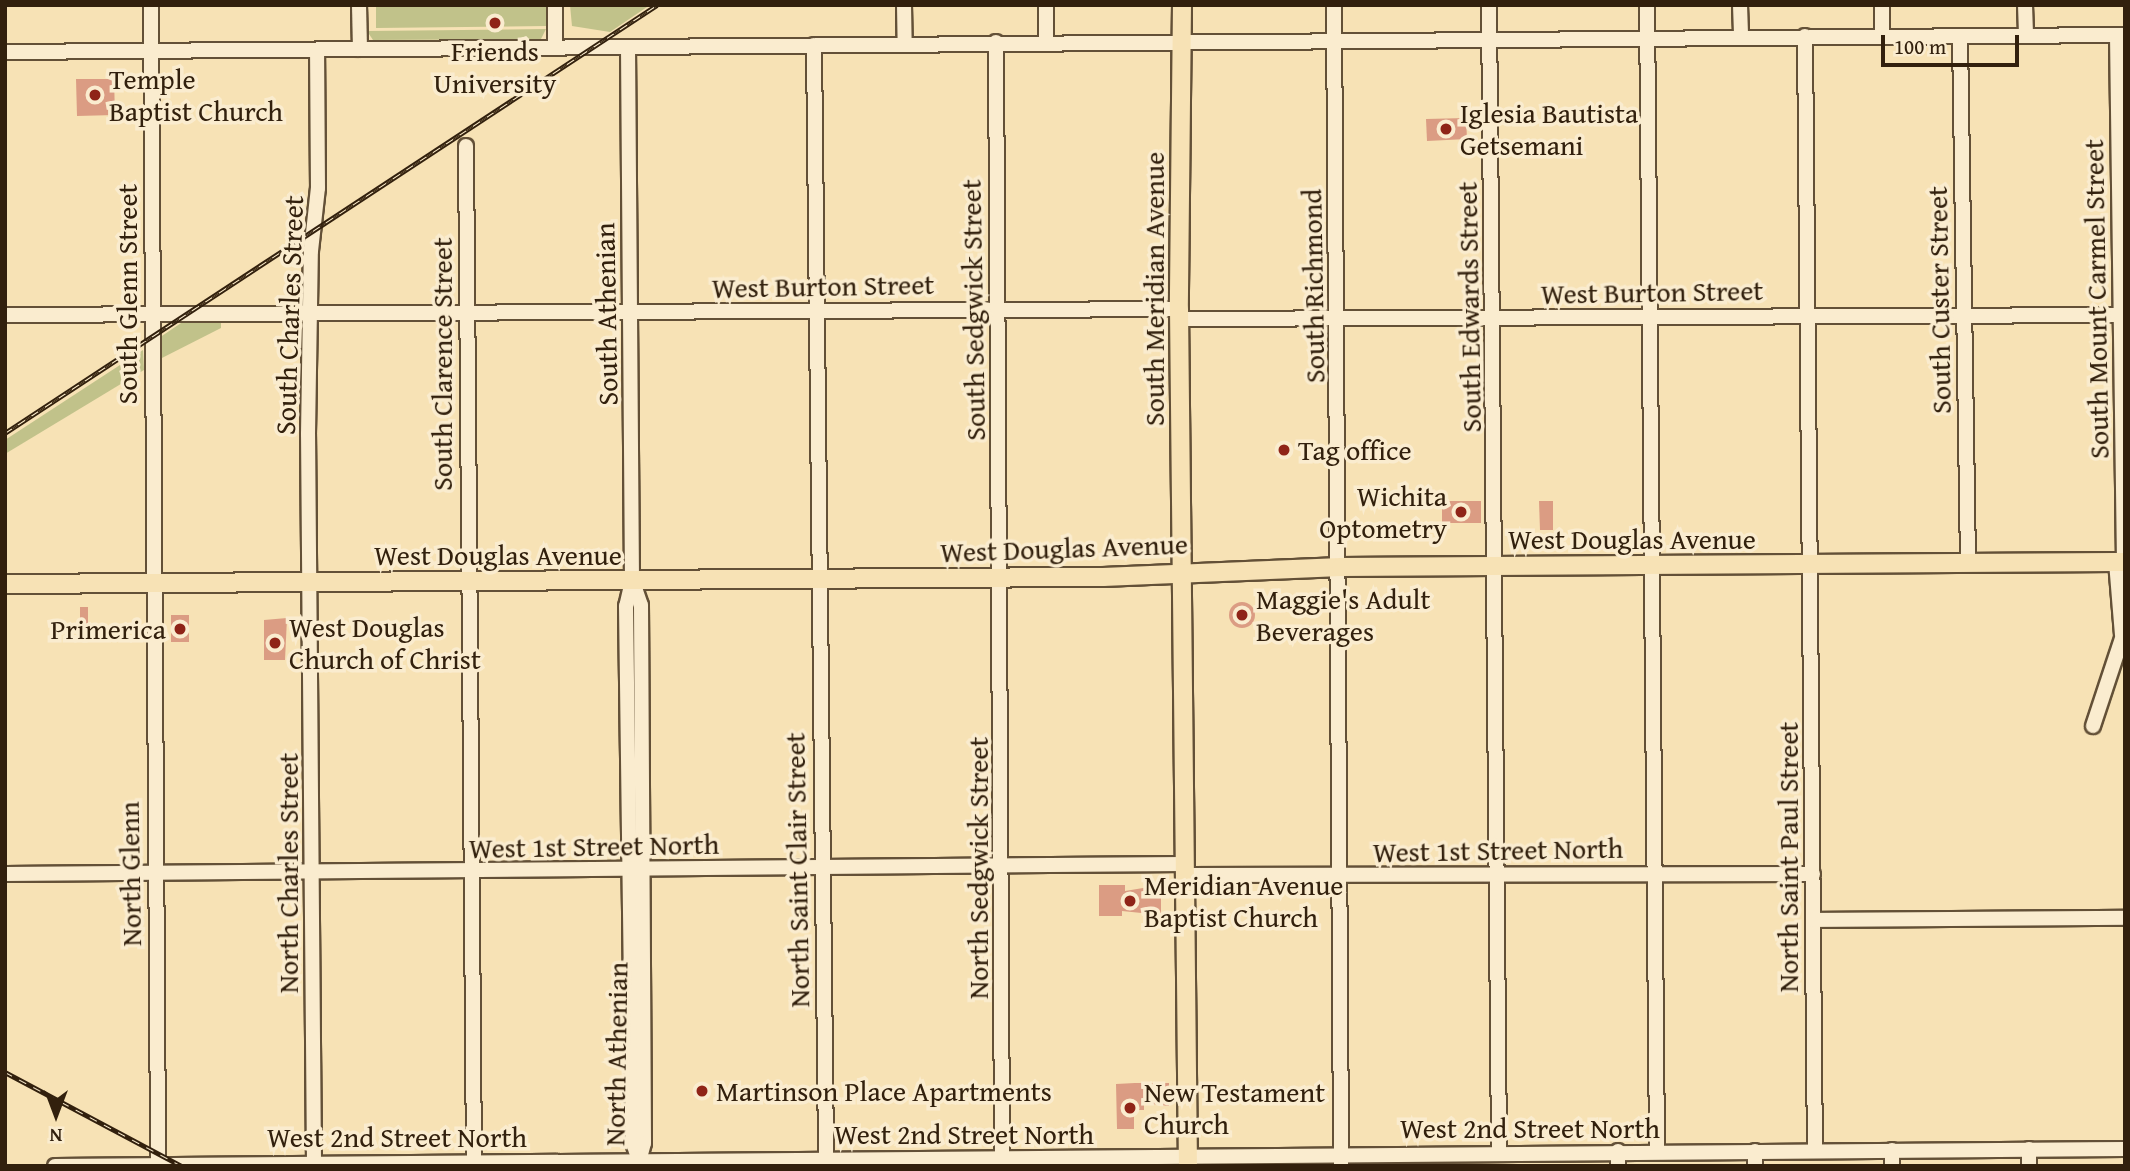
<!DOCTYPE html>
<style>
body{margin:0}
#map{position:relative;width:2130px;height:1171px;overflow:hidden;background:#f7e2b5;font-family:"Gentium Book Plus",serif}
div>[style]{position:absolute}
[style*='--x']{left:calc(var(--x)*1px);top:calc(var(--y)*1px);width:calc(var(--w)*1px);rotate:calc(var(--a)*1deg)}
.green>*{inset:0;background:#c1c28a}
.building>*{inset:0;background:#db9c83}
.round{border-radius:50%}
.roads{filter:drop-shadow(2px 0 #635037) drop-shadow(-2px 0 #635037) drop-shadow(0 2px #635037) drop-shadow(0 -2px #635037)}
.minor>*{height:14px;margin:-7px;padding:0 7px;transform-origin:7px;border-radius:7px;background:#faeccf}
.major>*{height:18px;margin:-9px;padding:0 9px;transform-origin:9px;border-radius:9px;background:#f7e2b5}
.rail>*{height:5px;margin-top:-2.5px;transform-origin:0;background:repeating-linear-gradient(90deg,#faeccf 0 8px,#32200d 0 16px);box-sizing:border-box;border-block:2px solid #32200d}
.dots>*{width:19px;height:19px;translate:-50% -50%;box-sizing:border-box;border:4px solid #faeccf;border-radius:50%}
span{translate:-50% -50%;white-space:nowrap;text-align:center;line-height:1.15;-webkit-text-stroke:7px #faeccf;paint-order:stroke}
.poi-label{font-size:28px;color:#32200d}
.left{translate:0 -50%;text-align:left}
.right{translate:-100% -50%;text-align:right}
.street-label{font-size:28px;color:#32200d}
.frame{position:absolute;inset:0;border:7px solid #32200d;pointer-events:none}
.north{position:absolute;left:21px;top:1080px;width:70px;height:70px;-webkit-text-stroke:5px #faeccf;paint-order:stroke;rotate:180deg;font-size:19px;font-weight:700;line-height:28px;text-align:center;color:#32200d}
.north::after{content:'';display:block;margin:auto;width:24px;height:32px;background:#32200d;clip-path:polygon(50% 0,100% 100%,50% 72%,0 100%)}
.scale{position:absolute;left:1881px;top:35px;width:138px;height:32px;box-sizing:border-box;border:4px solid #32200d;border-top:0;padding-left:9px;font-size:21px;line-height:24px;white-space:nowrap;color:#32200d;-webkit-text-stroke:5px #faeccf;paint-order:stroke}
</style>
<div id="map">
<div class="green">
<div style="clip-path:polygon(376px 5px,546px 5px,546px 26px,376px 28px)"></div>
<div style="clip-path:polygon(570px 5px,650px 5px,610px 32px,572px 26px)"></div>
<div style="clip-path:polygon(546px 29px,541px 39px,373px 40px,367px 31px)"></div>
<div style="clip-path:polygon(184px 321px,221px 321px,221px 328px,156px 361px,156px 340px)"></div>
<div style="clip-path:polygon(143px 350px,144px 370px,5px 454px,5px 440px)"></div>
</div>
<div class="building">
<div style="clip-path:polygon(76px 79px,114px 79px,115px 115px,77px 116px)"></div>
<div style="clip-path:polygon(1466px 118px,1467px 139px,1427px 141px,1426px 119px)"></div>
<div style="clip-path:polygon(1442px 501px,1481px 501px,1481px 523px,1442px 523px)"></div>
<div style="clip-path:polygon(1539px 501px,1553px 501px,1553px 530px,1540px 530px)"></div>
<div class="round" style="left:1229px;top:602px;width:26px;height:26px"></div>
<div style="clip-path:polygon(80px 607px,88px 607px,88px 642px,80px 642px)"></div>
<div style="clip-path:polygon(171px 615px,189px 615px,189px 642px,171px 642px)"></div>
<div style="clip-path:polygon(287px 618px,285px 660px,264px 660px,264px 620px)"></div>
<div style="clip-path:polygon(1099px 885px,1125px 885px,1125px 891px,1161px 885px,1161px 915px,1122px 911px,1122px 916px,1099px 916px)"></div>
<div style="clip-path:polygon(1135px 1083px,1169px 1083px,1169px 1106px,1144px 1103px,1144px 1110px,1134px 1110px,1134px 1129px,1117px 1129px,1116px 1084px)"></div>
</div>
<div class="roads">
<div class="minor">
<div style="--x:151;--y:5;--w:1158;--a:89.65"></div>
<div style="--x:359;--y:5;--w:44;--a:88.7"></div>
<div style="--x:904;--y:5;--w:39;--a:89"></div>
<div style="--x:1334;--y:5;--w:1161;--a:89.65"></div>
<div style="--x:1489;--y:5;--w:1147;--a:89.5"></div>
<div style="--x:1647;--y:5;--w:1146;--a:89.5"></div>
<div style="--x:1740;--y:5;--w:32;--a:88"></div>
<div style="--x:1882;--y:5;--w:31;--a:90"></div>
<div style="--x:2025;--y:5;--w:31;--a:88"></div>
<div style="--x:2117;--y:35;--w:527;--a:89.24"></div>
<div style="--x:1805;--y:36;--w:1114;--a:89.49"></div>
<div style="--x:1960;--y:36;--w:527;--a:89.13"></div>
<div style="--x:1046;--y:41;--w:36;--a:-90"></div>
<div style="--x:996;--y:42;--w:1116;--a:89.69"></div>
<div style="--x:814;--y:45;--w:1114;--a:89.38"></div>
<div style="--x:555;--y:47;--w:42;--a:-90"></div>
<div style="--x:628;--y:47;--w:534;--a:89.57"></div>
<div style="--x:632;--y:581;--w:26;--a:103"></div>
<div style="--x:626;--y:606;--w:537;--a:89.25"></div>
<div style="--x:633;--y:1143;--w:18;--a:71"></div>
<div style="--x:5;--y:52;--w:2120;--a:-0.46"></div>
<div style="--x:466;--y:146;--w:1015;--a:89.55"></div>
<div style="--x:5;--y:315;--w:1174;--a:-0.29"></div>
<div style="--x:1179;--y:319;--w:946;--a:-0.24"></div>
<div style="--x:2116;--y:562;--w:73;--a:85.3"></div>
<div style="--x:633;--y:582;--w:24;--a:71"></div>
<div style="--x:641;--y:605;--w:538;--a:89.68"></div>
<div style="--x:644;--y:1143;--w:20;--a:105"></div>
<div style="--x:2093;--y:726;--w:102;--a:-71.7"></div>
<div style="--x:5;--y:874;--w:1179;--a:-0.49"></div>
<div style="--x:1184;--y:875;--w:629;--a:-0.09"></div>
<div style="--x:1813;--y:920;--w:312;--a:-0.4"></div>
<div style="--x:2029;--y:1149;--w:17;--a:90"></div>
<div style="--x:1892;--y:1150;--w:16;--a:90"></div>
<div style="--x:1618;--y:1151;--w:15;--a:90"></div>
<div style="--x:314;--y:1162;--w:728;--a:-90.47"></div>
<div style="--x:308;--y:434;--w:183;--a:-89.1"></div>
<div style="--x:311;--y:251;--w:63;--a:-83.7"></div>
<div style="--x:318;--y:188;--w:138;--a:-90.4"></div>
<div style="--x:55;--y:1166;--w:2070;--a:-0.47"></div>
<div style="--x:1755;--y:1166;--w:15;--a:-90"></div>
</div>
<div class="major">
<div style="--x:1182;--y:5;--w:304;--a:90.6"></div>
<div style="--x:1179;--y:309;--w:857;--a:89.4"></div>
<div style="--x:5;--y:584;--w:1098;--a:-0.37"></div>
<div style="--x:1103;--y:577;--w:238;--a:-2.4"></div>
<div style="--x:1341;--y:567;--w:784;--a:-0.37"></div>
</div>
</div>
<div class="rail">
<div style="--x:5;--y:433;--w:780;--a:-33.28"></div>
<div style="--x:5;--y:1072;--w:200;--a:28"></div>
</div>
<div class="dots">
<div style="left:495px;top:23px;background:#8f2418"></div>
<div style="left:95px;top:95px;background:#8f2418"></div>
<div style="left:1446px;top:129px;background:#8f2418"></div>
<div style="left:1284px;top:450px;background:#8f2418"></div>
<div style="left:1461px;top:512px;background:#8f2418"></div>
<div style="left:1242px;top:615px;background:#8f2418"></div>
<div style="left:180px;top:629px;background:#8f2418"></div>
<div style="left:275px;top:643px;background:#8f2418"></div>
<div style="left:1130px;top:901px;background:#8f2418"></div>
<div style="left:702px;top:1091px;background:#8f2418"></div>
<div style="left:1130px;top:1108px;background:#8f2418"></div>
</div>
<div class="poi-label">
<span style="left:495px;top:67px">Friends<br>University</span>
<span class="left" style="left:109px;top:95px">Temple<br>Baptist Church</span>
<span class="left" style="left:1460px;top:129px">Iglesia Bautista<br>Getsemani</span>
<span class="left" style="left:1298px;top:450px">Tag office</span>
<span class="right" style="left:1447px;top:512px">Wichita<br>Optometry</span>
<span class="left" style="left:1256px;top:615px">Maggie's Adult<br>Beverages</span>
<span class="left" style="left:289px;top:643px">West Douglas<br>Church of Christ</span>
<span class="right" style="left:166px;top:629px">Primerica</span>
<span class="left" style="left:1144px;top:901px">Meridian Avenue<br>Baptist Church</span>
<span class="left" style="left:716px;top:1091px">Martinson Place Apartments</span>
<span class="left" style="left:1144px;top:1108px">New Testament<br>Church</span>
</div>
<div class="street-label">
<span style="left:823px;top:286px;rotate:-1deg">West Burton Street</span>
<span style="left:1313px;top:286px;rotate:-91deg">South Richmond</span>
<span style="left:1154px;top:289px;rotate:-90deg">South Meridian Avenue</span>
<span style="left:1652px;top:292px;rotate:-1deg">West Burton Street</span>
<span style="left:127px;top:294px;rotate:-90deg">South Glenn Street</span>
<span style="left:2096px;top:299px;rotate:-91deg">South Mount Carmel Street</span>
<span style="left:1939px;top:300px;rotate:-91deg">South Custer Street</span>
<span style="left:1469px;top:307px;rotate:-91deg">South Edwards Street</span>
<span style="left:973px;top:310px;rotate:-91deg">South Sedgwick Street</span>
<span style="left:606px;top:314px;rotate:-91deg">South Athenian</span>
<span style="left:289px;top:315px;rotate:-88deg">South Charles Street</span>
<span style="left:442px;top:364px;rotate:-90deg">South Clarence Street</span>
<span style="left:1632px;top:539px">West Douglas Avenue</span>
<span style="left:1064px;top:548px;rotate:-2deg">West Douglas Avenue</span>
<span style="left:498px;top:555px">West Douglas Avenue</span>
<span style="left:594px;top:846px;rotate:-1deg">West 1st Street North</span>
<span style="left:1498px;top:850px;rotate:-1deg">West 1st Street North</span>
<span style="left:1788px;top:857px;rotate:-90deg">North Saint Paul Street</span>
<span style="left:978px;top:868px;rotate:-90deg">North Sedgwick Street</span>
<span style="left:797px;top:870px;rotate:-91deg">North Saint Clair Street</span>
<span style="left:288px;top:873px;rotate:-90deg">North Charles Street</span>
<span style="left:130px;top:874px;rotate:-91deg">North Glenn</span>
<span style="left:616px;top:1054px;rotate:-89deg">North Athenian</span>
<span style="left:1530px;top:1128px">West 2nd Street North</span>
<span style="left:964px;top:1134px">West 2nd Street North</span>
<span style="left:397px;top:1137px">West 2nd Street North</span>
</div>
<div class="frame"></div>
<div class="north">N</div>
<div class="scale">100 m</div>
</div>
